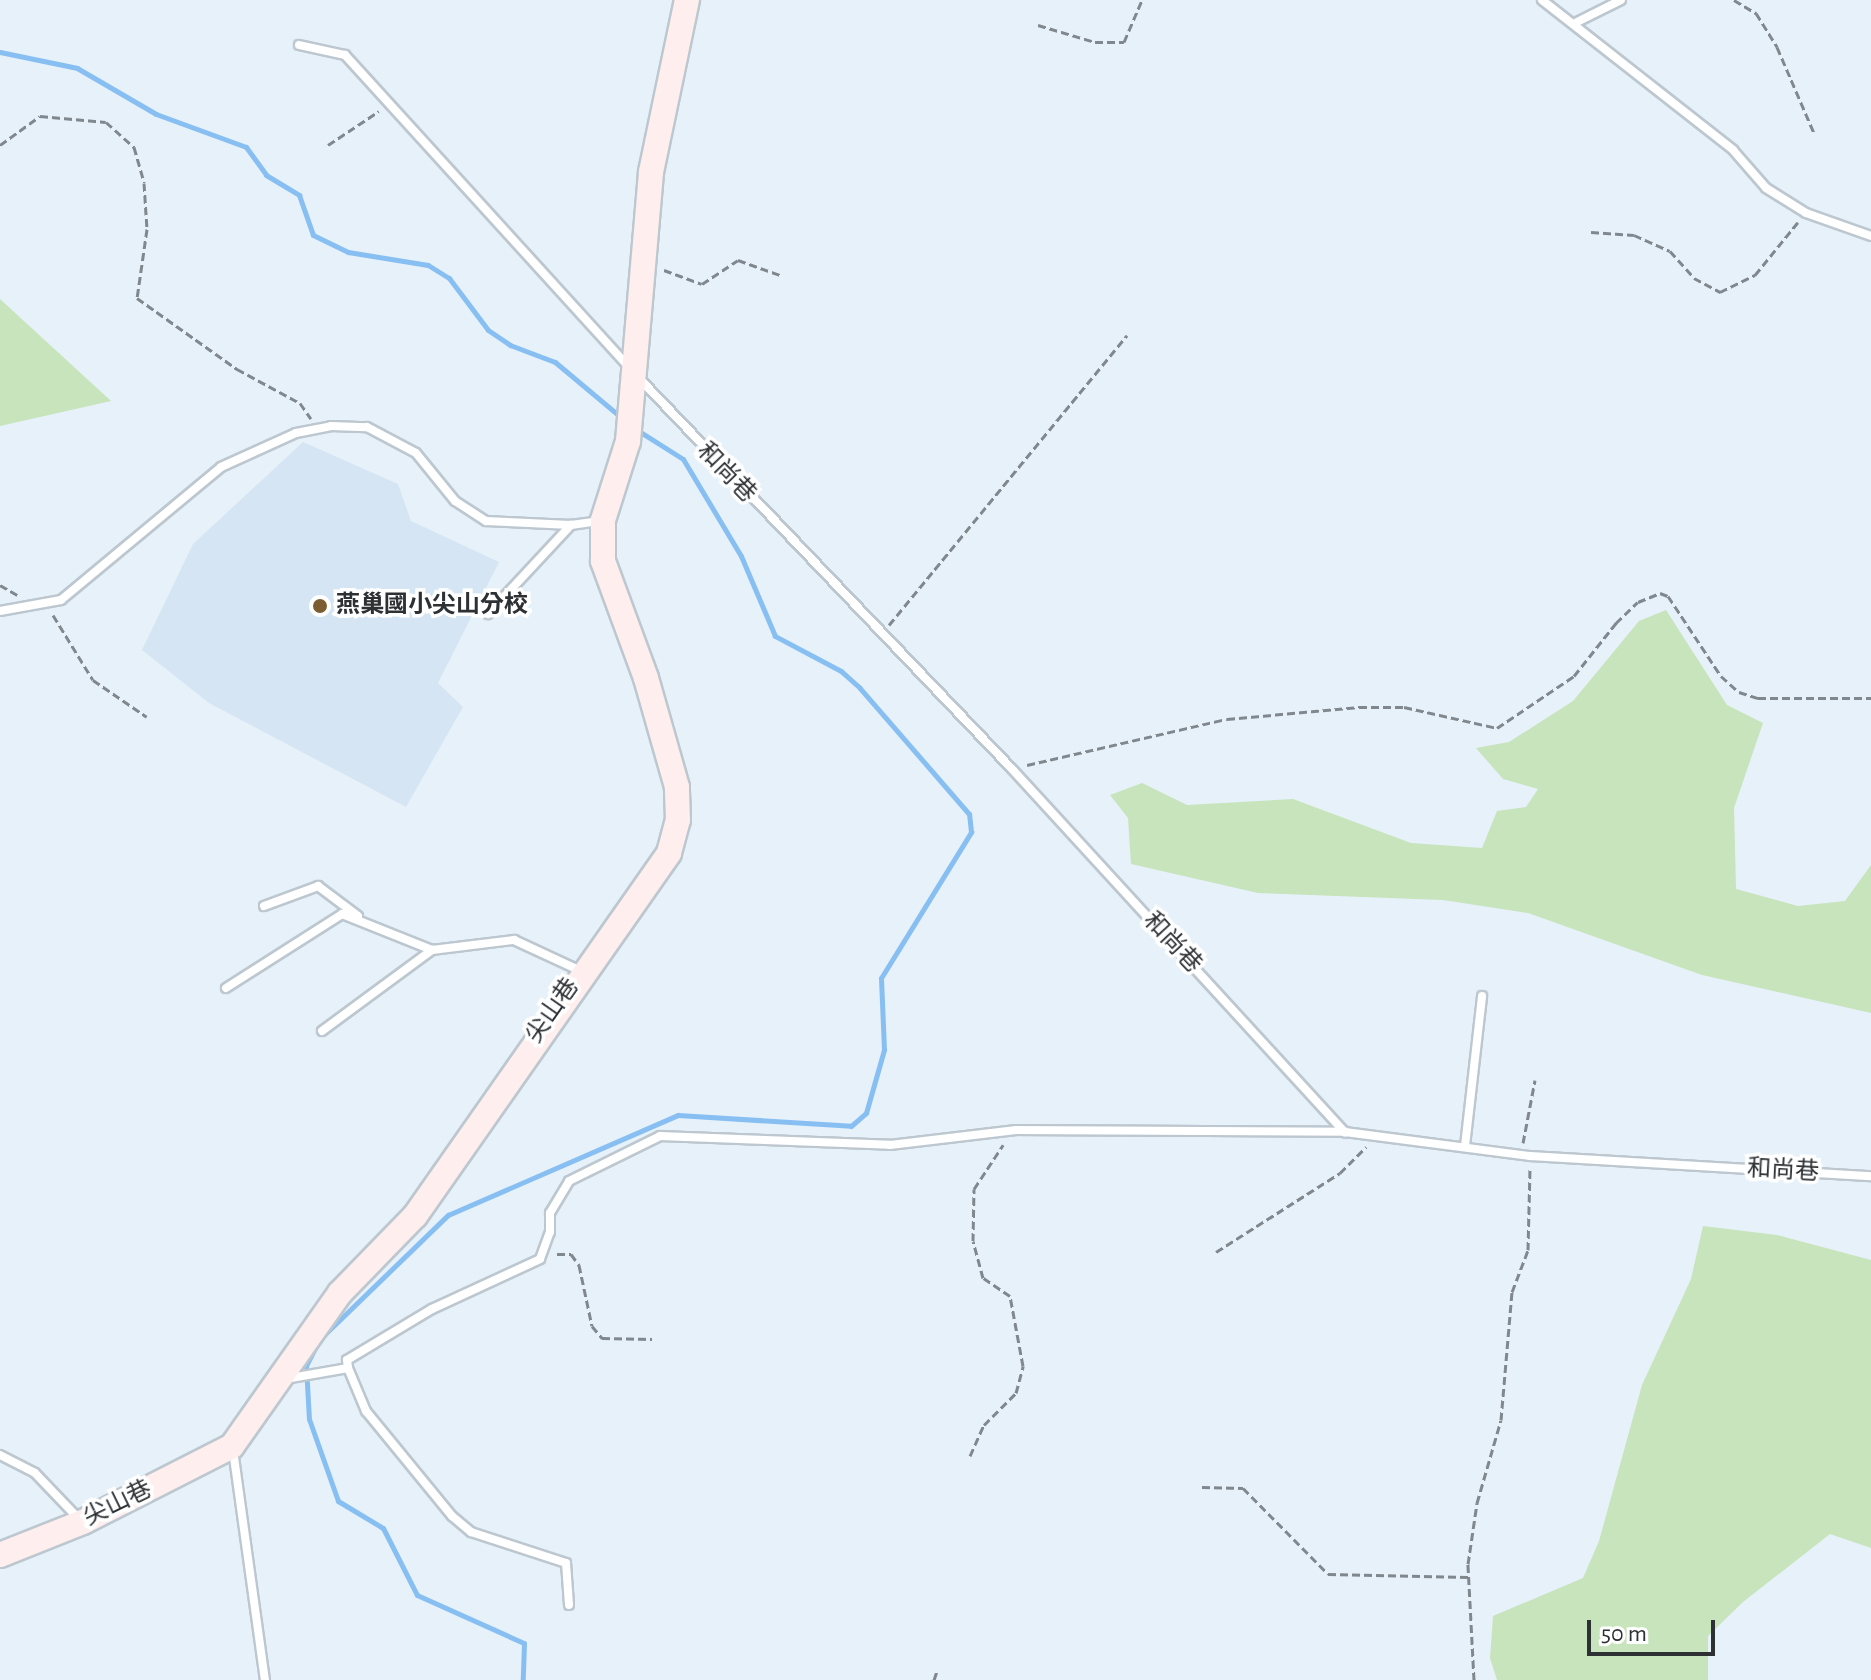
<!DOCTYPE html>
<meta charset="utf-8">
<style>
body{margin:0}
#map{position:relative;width:1871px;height:1680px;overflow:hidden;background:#e7f1f9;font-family:"Alegreya Sans","Noto Sans TC",sans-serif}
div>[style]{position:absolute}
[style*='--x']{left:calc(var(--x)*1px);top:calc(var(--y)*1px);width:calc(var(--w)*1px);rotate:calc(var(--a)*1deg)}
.built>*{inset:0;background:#d5e5f3}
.green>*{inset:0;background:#c7e4bc}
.stream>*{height:5px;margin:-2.5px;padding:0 2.5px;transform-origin:2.5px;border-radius:2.5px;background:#88bff3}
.path>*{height:3px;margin-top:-1.5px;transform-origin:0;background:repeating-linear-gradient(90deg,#81888d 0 8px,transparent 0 12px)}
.roads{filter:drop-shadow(2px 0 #bdc7cf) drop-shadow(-2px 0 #bdc7cf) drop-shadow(0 2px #bdc7cf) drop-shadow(0 -2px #bdc7cf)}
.lane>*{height:8px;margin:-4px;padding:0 4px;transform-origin:4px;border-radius:4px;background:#fff}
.secondary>*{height:24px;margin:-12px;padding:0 12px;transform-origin:12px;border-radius:12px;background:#feeeed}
.dots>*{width:22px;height:22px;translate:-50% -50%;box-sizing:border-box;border:4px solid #fff;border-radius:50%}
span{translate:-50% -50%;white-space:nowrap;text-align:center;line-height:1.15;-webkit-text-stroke:7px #fff;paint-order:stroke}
.street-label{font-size:24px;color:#2d3134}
.poi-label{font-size:24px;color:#2d3134;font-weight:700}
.left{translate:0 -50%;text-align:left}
.scale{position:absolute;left:1587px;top:1620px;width:128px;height:36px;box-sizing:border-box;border:4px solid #2d3134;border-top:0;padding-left:10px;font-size:24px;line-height:28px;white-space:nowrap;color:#2d3134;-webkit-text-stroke:6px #fff;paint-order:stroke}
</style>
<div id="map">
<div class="built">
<div style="clip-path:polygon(303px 442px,398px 484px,411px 521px,499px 562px,438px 683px,463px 707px,406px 807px,209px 703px,142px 650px,193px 544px)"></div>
</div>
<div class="green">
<div style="clip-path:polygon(0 299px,111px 401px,0 426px)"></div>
<div style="clip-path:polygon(1666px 610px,1727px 705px,1763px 723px,1734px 808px,1736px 889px,1798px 906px,1845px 901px,1871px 865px,1871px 1013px,1702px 975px,1528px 913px,1443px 900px,1258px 893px,1131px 864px,1128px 818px,1110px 795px,1142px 783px,1187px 805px,1293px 799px,1411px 843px,1482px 848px,1497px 811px,1526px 807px,1538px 789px,1503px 779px,1476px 748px,1509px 742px,1573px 701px,1639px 621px)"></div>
<div style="clip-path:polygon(1703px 1226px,1777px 1235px,1871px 1260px,1871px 1548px,1830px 1534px,1743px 1602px,1708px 1636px,1708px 1680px,1497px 1680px,1490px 1658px,1493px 1616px,1583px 1578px,1599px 1541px,1642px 1385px,1691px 1279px)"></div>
</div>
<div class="stream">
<div style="--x:0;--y:52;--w:79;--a:11.7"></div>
<div style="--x:77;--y:68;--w:91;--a:30.2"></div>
<div style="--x:156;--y:114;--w:96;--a:20.1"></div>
<div style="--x:246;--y:147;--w:34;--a:54"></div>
<div style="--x:266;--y:175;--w:39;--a:31"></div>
<div style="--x:299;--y:195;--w:42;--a:70.7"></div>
<div style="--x:313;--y:235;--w:39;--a:26"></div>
<div style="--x:348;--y:252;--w:81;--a:9.2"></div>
<div style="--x:428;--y:265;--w:25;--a:32"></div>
<div style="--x:449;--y:278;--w:65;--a:53.1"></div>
<div style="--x:488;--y:330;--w:27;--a:34"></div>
<div style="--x:510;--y:345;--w:48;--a:20.7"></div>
<div style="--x:555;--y:362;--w:89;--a:40"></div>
<div style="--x:324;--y:1335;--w:173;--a:-44.1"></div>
<div style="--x:448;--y:1215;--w:251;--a:-23.5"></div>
<div style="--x:678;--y:1115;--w:173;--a:3.6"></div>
<div style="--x:851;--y:1126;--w:20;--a:-41"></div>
<div style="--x:866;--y:1113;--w:66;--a:-74.1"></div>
<div style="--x:884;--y:1050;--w:72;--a:-92.4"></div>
<div style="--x:881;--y:978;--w:172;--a:-58.3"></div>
<div style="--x:971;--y:832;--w:18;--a:-96"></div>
<div style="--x:969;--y:814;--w:167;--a:-130.9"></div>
<div style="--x:860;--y:688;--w:25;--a:-138"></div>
<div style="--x:841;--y:671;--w:75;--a:-152.1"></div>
<div style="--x:775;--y:636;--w:87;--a:-113"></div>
<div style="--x:741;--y:556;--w:113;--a:-120.9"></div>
<div style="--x:683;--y:459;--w:54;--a:-147.8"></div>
<div style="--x:316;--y:1346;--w:22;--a:117"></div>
<div style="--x:306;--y:1366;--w:53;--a:86.8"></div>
<div style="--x:309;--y:1419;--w:87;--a:70.5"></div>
<div style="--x:338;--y:1501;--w:52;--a:31"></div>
<div style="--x:383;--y:1528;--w:75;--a:63.1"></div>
<div style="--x:417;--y:1595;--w:117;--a:24.2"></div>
<div style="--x:524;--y:1643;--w:37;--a:92"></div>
</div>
<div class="path">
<div style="--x:1734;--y:0;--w:26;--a:31"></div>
<div style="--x:1756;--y:13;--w:40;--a:58"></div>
<div style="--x:1777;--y:47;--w:94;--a:66.7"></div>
<div style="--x:1038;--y:25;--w:59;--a:16.6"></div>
<div style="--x:1095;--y:42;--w:29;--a:0"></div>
<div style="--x:1124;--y:42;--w:46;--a:-66.8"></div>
<div style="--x:0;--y:145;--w:49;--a:-35.9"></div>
<div style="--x:40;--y:116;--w:66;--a:5.2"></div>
<div style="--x:106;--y:122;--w:38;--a:42"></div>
<div style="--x:134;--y:147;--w:37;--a:74"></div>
<div style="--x:144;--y:183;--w:46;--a:86.3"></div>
<div style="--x:147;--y:229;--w:70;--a:98.2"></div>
<div style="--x:137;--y:298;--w:123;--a:35.4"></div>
<div style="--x:237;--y:369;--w:72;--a:28.4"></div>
<div style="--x:300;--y:403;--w:19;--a:55"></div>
<div style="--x:328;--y:145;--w:61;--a:-33.7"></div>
<div style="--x:1591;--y:232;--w:43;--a:4"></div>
<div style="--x:1634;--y:235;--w:39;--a:24"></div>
<div style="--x:1670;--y:251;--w:36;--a:48"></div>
<div style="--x:1694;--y:278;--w:30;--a:28"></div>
<div style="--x:1720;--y:292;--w:39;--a:-26"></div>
<div style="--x:1755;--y:275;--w:68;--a:-50.9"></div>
<div style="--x:664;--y:270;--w:40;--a:20.2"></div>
<div style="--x:702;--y:284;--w:43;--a:-33.7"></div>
<div style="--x:738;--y:260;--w:45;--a:19.7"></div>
<div style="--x:0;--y:585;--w:20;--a:30"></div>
<div style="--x:53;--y:615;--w:76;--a:58.4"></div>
<div style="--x:93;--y:680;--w:65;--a:34.4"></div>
<div style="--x:889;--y:625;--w:375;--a:-50.6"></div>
<div style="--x:1027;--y:765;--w:205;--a:-13"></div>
<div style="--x:1227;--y:719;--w:133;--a:-5.2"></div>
<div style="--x:1359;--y:707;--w:45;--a:0"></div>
<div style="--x:1404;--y:707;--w:95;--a:12.7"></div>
<div style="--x:1497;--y:728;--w:93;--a:-34"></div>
<div style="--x:1574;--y:676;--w:68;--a:-51.6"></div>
<div style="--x:1616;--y:623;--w:30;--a:-44"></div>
<div style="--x:1638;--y:602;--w:24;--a:-22"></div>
<div style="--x:1660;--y:593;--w:9;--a:21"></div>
<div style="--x:1668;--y:596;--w:96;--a:56.5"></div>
<div style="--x:1721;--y:676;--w:24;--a:42"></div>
<div style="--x:1739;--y:692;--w:20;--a:18"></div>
<div style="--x:1758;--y:698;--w:113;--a:0"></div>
<div style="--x:1523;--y:1143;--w:64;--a:-79.2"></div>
<div style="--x:1216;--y:1252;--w:147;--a:-32.5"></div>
<div style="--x:1340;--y:1173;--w:37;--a:-45"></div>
<div style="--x:557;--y:1254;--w:14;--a:0"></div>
<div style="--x:571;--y:1254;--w:14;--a:54"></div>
<div style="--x:579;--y:1265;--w:62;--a:78"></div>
<div style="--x:592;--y:1326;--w:16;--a:50"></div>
<div style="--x:602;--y:1338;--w:50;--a:1.1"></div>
<div style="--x:970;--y:1456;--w:34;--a:-66"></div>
<div style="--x:984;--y:1425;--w:45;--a:-45"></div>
<div style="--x:1016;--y:1393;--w:28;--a:-75"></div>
<div style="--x:1023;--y:1366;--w:71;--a:-100.5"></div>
<div style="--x:1010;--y:1296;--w:32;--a:-146"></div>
<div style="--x:983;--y:1278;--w:38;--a:-105"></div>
<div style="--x:973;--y:1241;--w:52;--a:-88.9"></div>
<div style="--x:974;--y:1189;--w:53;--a:-56.6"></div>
<div style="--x:1202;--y:1487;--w:41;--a:1.4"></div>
<div style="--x:1243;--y:1488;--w:121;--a:45.3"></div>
<div style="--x:1328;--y:1574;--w:140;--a:1.2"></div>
<div style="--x:934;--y:1680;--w:9;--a:-72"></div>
<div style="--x:1474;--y:1680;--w:116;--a:-93"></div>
<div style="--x:1468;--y:1564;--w:62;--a:-81.6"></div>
<div style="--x:1477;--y:1503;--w:86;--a:-73.9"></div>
<div style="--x:1501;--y:1420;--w:128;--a:-85.1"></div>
<div style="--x:1512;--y:1292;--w:45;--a:-69.1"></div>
<div style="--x:1528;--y:1250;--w:82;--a:-88.6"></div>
</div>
<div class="roads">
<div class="lane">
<div style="--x:1542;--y:0;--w:243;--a:38.1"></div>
<div style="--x:1733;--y:150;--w:50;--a:49"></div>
<div style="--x:1766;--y:188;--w:47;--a:32"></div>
<div style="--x:1806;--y:213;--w:69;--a:19.5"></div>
<div style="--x:1577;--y:22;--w:49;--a:-26.6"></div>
<div style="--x:299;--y:45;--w:47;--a:12.3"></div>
<div style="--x:345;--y:55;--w:420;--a:47.7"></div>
<div style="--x:637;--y:376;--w:543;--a:46.34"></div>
<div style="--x:1012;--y:769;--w:493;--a:47.5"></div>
<div style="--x:1345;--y:1132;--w:187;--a:7.4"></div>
<div style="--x:1530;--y:1156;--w:342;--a:3.4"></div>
<div style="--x:0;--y:611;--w:62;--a:-10.2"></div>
<div style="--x:61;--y:600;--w:208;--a:-39.7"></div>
<div style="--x:221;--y:467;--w:82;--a:-24.4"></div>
<div style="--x:296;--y:433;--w:36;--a:-11"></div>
<div style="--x:331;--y:426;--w:36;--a:2"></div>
<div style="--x:367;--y:427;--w:55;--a:28"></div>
<div style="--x:416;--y:453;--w:62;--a:50.9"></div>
<div style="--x:455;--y:501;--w:37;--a:33"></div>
<div style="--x:486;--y:521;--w:85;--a:2.7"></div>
<div style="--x:571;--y:525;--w:28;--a:-8"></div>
<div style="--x:488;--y:614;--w:122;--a:-47"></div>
<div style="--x:264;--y:906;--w:58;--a:-20.3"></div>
<div style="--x:318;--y:886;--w:50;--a:36.9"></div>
<div style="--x:226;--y:988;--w:138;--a:-32.5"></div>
<div style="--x:342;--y:914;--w:97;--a:21.8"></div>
<div style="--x:432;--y:950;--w:83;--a:-7"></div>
<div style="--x:514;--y:940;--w:74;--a:24.8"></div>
<div style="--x:322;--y:1031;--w:137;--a:-36.4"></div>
<div style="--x:1465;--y:1146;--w:151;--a:-83.5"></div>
<div style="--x:348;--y:1368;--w:8;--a:-97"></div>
<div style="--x:347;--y:1360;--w:99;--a:-31"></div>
<div style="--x:432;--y:1309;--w:119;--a:-24.8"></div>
<div style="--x:540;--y:1259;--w:29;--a:-70"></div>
<div style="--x:550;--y:1232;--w:19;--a:-90"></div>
<div style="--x:550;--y:1213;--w:37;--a:-59"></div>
<div style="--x:569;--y:1181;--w:102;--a:-26.3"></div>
<div style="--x:660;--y:1136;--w:230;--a:2.2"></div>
<div style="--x:890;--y:1145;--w:127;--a:-6.8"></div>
<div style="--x:1016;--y:1130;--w:329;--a:0.3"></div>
<div style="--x:285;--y:1379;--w:64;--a:-9.9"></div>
<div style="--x:348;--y:1368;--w:47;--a:67.3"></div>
<div style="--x:366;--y:1411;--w:136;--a:50.7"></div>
<div style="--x:452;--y:1516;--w:25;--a:40"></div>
<div style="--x:471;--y:1532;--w:100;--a:18.1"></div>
<div style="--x:566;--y:1563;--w:42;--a:85.9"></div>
<div style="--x:233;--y:1450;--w:232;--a:82.1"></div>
<div style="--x:0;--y:1455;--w:39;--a:27"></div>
<div style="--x:35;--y:1473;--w:64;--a:46.3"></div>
</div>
<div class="secondary">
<div style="--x:0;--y:1555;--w:89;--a:-21.7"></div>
<div style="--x:83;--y:1522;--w:167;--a:-27"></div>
<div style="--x:232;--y:1446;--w:187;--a:-54.8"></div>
<div style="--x:340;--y:1293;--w:107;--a:-45.8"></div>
<div style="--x:415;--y:1216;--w:443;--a:-55"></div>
<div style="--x:669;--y:853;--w:34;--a:-75"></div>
<div style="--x:678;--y:820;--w:33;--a:-92"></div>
<div style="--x:677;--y:787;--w:113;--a:-105.9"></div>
<div style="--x:646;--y:678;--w:125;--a:-110.2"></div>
<div style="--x:603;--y:561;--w:41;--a:-90"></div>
<div style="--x:603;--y:520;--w:83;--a:-72.4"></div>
<div style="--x:628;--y:441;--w:270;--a:-85.1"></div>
<div style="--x:651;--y:172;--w:176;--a:-78.2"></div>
</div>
</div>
<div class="dots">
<div style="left:320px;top:606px;background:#7c5d32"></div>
</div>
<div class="street-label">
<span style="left:726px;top:473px;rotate:46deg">和尚巷</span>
<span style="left:1172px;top:943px;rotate:47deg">和尚巷</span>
<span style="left:553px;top:1011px;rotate:-55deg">尖山巷</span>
<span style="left:1783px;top:1171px;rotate:3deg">和尚巷</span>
<span style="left:118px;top:1504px;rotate:-26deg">尖山巷</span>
</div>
<div class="poi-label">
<span class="left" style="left:336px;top:606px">燕巢國小尖山分校</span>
</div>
<div class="scale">50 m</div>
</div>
